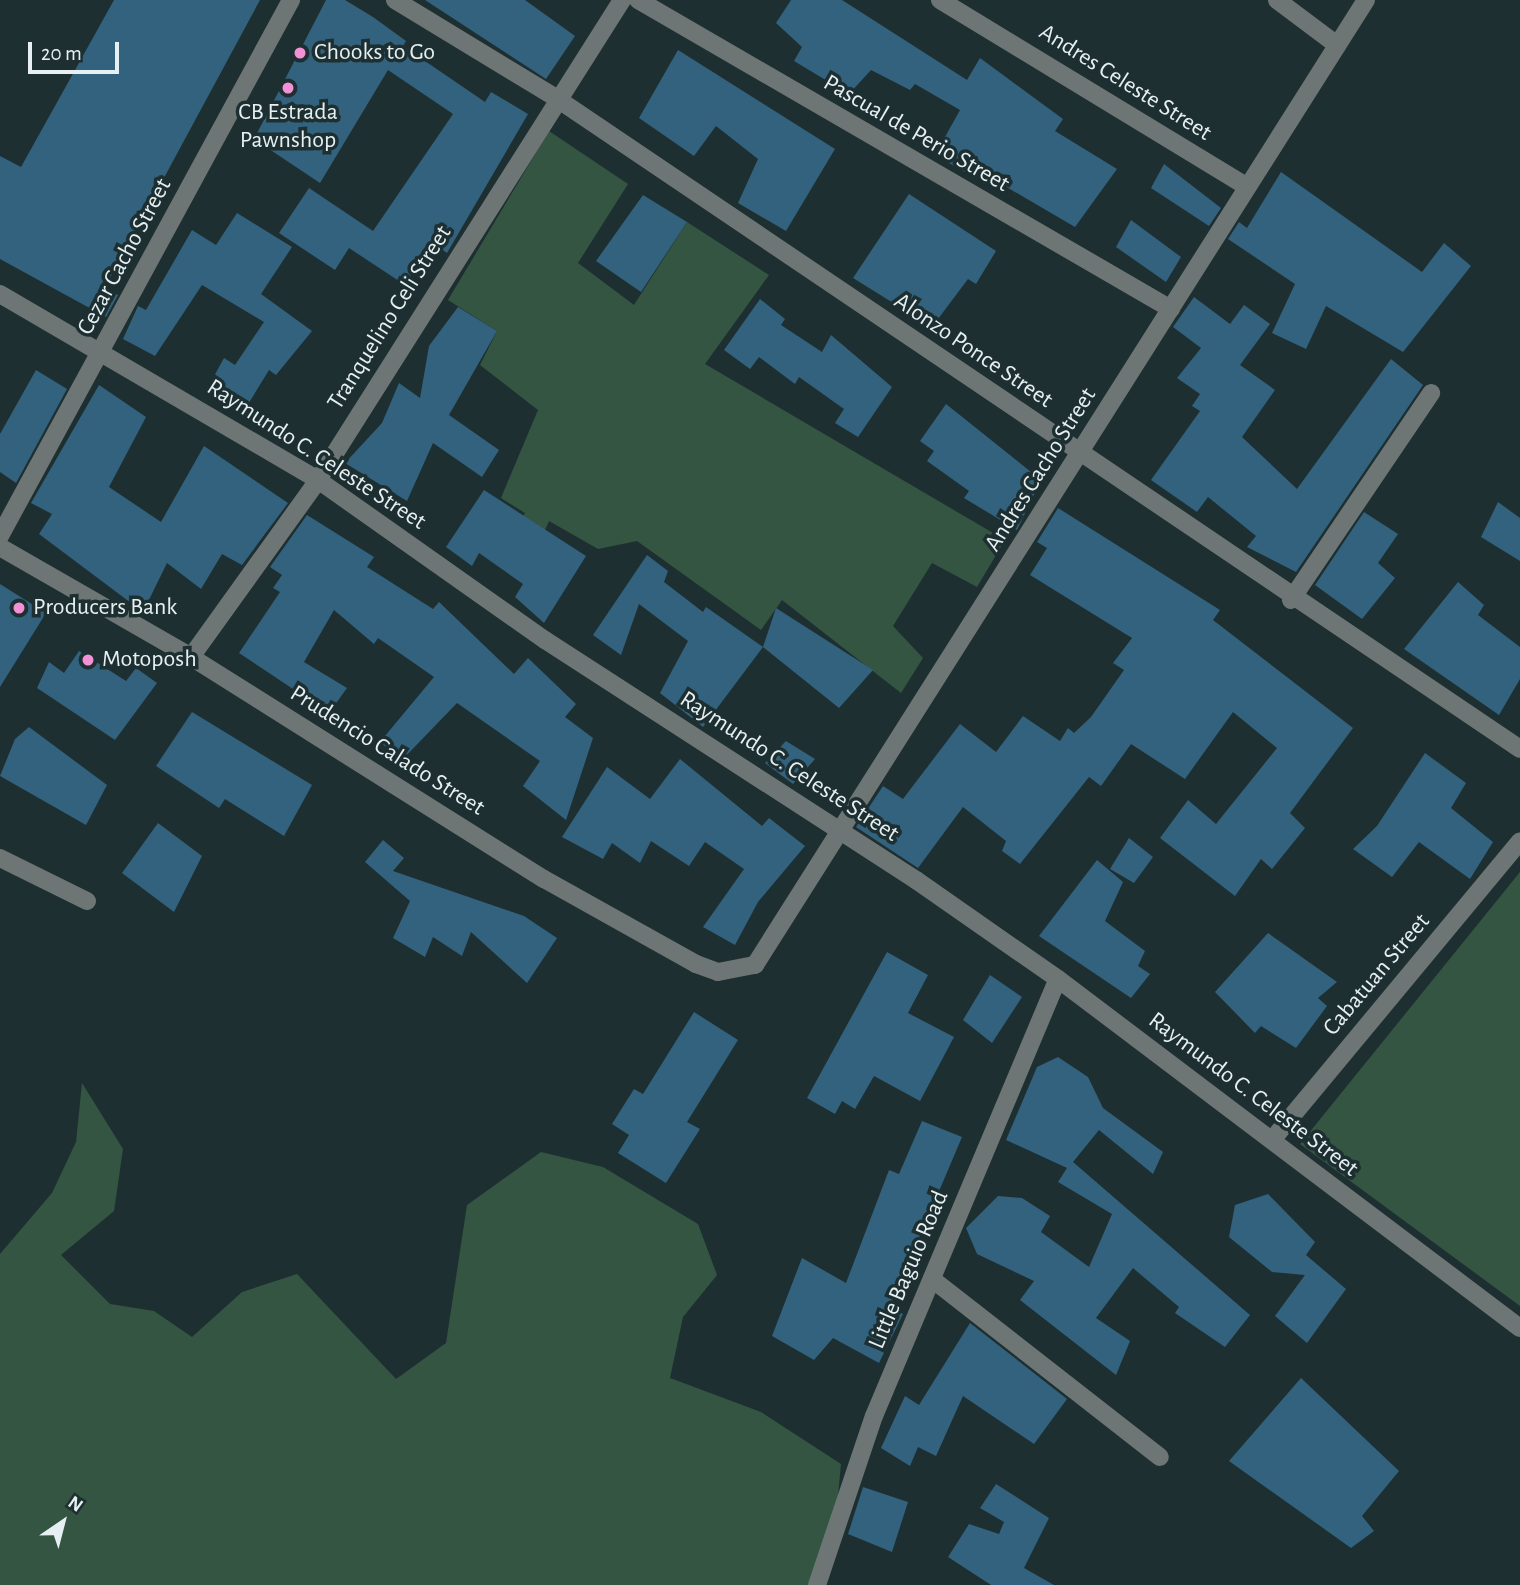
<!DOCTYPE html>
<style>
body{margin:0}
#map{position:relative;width:1520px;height:1585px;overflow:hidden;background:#1e2f32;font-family:"Alegreya Sans",sans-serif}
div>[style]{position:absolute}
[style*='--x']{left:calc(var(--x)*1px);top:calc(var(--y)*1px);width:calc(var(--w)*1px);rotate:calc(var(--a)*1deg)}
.green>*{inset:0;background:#335541}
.building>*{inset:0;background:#32627d}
.minor>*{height:18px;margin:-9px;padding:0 9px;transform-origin:9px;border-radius:9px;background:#6d7674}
.dots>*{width:19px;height:19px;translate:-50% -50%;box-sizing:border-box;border:4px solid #1e2f32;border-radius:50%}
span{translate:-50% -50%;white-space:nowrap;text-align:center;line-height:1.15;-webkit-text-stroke:7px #1e2f32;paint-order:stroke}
.poi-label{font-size:24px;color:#e6f0f2}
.left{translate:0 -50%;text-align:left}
.street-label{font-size:24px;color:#e6f0f2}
.north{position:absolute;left:28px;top:1487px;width:70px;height:70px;-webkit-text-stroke:5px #1e2f32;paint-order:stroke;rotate:35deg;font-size:19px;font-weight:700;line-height:28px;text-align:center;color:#e6f0f2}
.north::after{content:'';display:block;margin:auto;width:24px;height:32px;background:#e6f0f2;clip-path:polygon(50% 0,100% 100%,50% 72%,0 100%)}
.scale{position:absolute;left:28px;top:42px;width:91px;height:32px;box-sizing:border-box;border:4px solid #e6f0f2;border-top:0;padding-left:9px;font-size:21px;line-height:24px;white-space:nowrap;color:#e6f0f2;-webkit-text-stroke:5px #1e2f32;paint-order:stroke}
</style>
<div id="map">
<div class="green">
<div style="clip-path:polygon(549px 131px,628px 184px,578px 263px,634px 305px,687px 222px,769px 275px,705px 364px,1005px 540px,977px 587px,932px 563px,893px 626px,923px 658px,901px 693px,782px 600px,761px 630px,637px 541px,598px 549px,549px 521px,535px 553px,511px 534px,525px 513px,501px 498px,538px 410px,480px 365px,497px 331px,448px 300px)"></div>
<div style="clip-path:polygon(1520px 872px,1520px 1306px,1300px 1144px)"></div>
<div style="clip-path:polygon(82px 1083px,123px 1149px,114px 1211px,61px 1255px,110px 1304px,154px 1311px,192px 1337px,242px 1292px,297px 1274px,396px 1379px,446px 1343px,467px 1205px,541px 1152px,603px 1167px,698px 1224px,717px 1275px,683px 1317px,670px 1378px,761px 1412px,841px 1464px,835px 1528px,817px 1585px,0 1585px,0 1254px,52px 1193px,76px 1142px)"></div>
</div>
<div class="building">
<div style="clip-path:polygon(114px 0,260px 0,105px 287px,118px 295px,106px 317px,0 259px,0 156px,21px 167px)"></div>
<div style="clip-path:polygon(326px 0,345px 0,373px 17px,406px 41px,403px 46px,485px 102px,491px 92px,528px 114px,447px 253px,432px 243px,405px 285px,349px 248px,335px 270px,279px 233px,309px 188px,373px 231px,453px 114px,388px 70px,320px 183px,254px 139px)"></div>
<div style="clip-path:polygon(425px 0,525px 0,575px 36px,546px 79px)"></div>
<div style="clip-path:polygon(791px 0,842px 0,967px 80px,980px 58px,1063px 119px,1055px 131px,1117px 169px,1075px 227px,974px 168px,970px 175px,935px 155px,960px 110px,915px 84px,910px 90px,871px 70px,849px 94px,794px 61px,802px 47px,776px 23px)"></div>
<div style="clip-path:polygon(678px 50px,835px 149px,786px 231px,738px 203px,758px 159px,716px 126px,694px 156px,639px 118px)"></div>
<div style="clip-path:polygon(1164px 164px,1221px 208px,1209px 226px,1151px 188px)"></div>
<div style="clip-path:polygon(1281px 172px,1422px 272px,1444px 243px,1471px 266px,1403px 352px,1326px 306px,1306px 349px,1272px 333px,1295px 284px,1228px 239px,1239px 222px,1247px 228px)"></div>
<div style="clip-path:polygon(909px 194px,996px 251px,976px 284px,968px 279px,932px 327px,853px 278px)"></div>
<div style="clip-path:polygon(643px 195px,687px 222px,641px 292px,596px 261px)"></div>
<div style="clip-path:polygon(237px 213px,292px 247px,261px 294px,312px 331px,276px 375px,269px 370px,244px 411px,207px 389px,224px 358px,235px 365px,264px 322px,202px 285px,155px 356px,123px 339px,138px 306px,146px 310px,192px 230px,216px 245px)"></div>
<div style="clip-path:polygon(1131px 220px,1181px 257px,1166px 282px,1116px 247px)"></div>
<div style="clip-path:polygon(1194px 297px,1230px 324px,1244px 305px,1270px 324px,1240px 365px,1275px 390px,1242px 437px,1297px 489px,1391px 359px,1423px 385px,1296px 572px,1247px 547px,1256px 536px,1208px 497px,1197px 512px,1151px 480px,1200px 411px,1192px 406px,1200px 394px,1177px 378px,1201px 348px,1173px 327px)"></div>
<div style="clip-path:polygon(760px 299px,785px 319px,781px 325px,822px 352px,831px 335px,892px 387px,858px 437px,835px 423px,844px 409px,799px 377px,795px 384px,759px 357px,750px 369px,724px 350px)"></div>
<div style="clip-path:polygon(458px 307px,497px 331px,449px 415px,499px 450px,482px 477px,433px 443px,407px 501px,345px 463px,382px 423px,399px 383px,420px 398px,429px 346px)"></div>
<div style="clip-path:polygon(36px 370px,67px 389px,16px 483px,0 472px,0 434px)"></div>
<div style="clip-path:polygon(99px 385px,146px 417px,109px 487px,161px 522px,204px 446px,288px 503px,242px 565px,222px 554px,201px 589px,167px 563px,143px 612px,39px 534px,52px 514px,31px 503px)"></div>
<div style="clip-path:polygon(946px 404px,1041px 480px,1017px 530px,964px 498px,969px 491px,927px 461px,934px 451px,920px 441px)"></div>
<div style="clip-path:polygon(484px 490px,586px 556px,544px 623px,515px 597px,523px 584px,479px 553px,472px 566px,446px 547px)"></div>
<div style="clip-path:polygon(1498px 502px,1520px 518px,1520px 561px,1481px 537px)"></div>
<div style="clip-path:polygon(1058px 508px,1220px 610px,1213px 620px,1353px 728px,1290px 813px,1305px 828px,1272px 869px,1261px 859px,1235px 896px,1160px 838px,1188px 800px,1216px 824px,1277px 748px,1233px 712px,1185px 779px,1131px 744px,1101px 786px,1089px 777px,1020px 864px,1002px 851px,1006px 841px,963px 807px,918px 868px,856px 827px,883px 786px,903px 799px,960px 724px,996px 752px,1023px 716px,1060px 741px,1068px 728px,1074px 733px,1091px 717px,1124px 670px,1113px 663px,1132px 638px,1030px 575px,1047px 548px,1037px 542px)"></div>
<div style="clip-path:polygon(1364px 512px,1398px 534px,1378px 563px,1395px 578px,1362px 619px,1315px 585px)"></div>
<div style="clip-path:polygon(307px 515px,374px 557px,367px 567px,433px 609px,439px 602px,514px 674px,528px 658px,576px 704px,565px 717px,593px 738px,566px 820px,523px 786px,540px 761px,457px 703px,402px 760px,380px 742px,434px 677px,378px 638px,374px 644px,334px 610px,304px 662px,347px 688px,329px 713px,239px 653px,280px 592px,273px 588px,282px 575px,270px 567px)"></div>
<div style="clip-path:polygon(647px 555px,668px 571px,664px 582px,703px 612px,706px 607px,763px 647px,703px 727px,660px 693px,688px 641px,639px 604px,621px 655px,593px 635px)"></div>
<div style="clip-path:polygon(1458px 582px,1484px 605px,1478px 615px,1520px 647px,1520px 679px,1499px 715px,1404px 649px)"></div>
<div style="clip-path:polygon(0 584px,46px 613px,0 687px)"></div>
<div style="clip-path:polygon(776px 608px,873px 670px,839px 708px,763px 647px)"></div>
<div style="clip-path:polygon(79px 651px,126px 681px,136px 668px,157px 683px,115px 740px,37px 688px,49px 662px,64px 673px)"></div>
<div style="clip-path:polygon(192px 712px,312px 785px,284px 836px,225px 799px,219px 808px,156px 766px)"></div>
<div style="clip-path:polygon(29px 727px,107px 785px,86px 825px,0 776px,15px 739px)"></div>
<div style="clip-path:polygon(786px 741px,815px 759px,793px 784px,765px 763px)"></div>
<div style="clip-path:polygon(1425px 753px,1466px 783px,1451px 808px,1493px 842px,1470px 879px,1419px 842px,1392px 877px,1353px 849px,1377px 826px)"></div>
<div style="clip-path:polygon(680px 759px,762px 826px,769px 818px,805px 846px,758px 902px,735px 945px,703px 927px,744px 869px,705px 842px,689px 866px,651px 841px,640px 863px,612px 843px,603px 859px,562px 837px,607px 767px,650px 799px)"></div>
<div style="clip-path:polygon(158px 823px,202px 856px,174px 912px,122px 873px)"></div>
<div style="clip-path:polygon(1129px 838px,1153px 857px,1134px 883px,1110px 869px)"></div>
<div style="clip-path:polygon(383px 840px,404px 858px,393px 871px,524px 916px,557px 938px,527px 983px,471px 932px,462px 956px,433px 937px,425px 957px,393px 938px,410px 901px,365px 862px)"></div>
<div style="clip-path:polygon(1097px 860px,1123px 882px,1105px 921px,1145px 951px,1138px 966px,1150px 974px,1131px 998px,1039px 936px)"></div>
<div style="clip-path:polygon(1268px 933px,1337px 982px,1318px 998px,1327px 1006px,1296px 1048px,1261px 1026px,1255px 1033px,1215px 992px)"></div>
<div style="clip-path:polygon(887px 952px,928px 975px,908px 1013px,954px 1037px,920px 1101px,874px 1076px,855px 1109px,842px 1101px,835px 1114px,807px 1098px)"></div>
<div style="clip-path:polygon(990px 975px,1022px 997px,992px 1043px,963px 1020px)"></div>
<div style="clip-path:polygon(694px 1012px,738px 1040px,687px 1122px,700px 1129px,666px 1183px,618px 1153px,629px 1135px,612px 1124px,634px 1089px,643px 1094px)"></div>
<div style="clip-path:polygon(1058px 1057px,1088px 1077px,1103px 1108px,1163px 1152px,1153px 1174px,1099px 1130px,1073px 1162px,1250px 1315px,1225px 1347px,1175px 1313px,1179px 1307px,1133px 1268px,1096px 1318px,1130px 1341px,1116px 1375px,1020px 1300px,1034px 1281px,977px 1254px,966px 1228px,998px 1196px,1022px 1198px,1050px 1216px,1041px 1232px,1089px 1267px,1112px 1214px,1058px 1182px,1067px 1168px,1006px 1140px,1037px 1067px)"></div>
<div style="clip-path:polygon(922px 1121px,962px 1137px,890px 1307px,903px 1314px,879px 1363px,833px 1338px,814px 1360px,772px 1336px,802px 1258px,846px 1283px,889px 1170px,899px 1174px)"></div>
<div style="clip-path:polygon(1268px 1194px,1315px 1242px,1306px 1255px,1346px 1289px,1307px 1343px,1275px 1316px,1305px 1275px,1272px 1272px,1229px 1237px,1235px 1205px)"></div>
<div style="clip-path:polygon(970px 1323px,1067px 1399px,1034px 1444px,963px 1396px,936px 1456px,918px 1447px,910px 1466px,881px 1448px,905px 1396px,919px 1405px)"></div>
<div style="clip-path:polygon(1301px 1378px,1399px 1471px,1362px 1516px,1374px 1531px,1351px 1548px,1229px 1461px)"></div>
<div style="clip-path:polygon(996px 1484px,1049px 1518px,1024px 1568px,1054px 1585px,991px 1585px,948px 1557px,969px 1524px,999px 1534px,1004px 1522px,980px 1508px)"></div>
<div style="clip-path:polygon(863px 1487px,908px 1502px,892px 1552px,848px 1534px)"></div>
</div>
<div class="minor">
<div style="--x:395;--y:0;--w:188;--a:31.3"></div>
<div style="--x:556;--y:98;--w:1163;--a:34.03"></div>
<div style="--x:638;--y:0;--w:616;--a:30.1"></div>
<div style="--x:940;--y:0;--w:359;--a:31.3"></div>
<div style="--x:1277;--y:0;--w:75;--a:36.9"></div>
<div style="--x:0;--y:294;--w:368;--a:30.3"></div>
<div style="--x:318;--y:480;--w:278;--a:35.2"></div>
<div style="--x:545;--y:640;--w:442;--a:32.9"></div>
<div style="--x:916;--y:880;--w:173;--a:34.9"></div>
<div style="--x:1058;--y:979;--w:579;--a:37.07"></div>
<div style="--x:0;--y:536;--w:610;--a:-61.5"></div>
<div style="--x:0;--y:547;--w:220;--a:29.9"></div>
<div style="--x:191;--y:657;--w:417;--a:32.2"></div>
<div style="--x:544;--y:879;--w:174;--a:29.2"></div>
<div style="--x:696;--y:964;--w:23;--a:20"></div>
<div style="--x:718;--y:972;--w:38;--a:-11"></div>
<div style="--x:755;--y:965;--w:1142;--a:-57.66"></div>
<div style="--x:1291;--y:600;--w:250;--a:-55.9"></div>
<div style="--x:191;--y:657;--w:218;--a:-54.3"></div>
<div style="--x:318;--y:480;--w:568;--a:-57.65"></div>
<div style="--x:0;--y:858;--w:97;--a:26.3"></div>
<div style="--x:1272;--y:1140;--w:388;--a:-50.3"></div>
<div style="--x:932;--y:1279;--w:289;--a:38"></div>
<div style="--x:817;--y:1585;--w:178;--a:-71.4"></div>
<div style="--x:874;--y:1416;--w:474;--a:-67.2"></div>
</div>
<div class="dots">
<div style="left:300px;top:53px;background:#f391d6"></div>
<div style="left:288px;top:88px;background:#f391d6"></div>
<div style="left:19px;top:608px;background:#f391d6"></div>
<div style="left:88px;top:660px;background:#f391d6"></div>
</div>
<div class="poi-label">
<span class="left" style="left:314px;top:53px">Chooks to Go</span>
<span style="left:288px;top:127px">CB Estrada<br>Pawnshop</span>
<span class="left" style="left:33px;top:608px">Producers Bank</span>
<span class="left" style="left:102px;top:660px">Motoposh</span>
</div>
<div class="street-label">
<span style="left:1125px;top:83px;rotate:32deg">Andres Celeste Street</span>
<span style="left:916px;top:134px;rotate:30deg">Pascual de Perio Street</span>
<span style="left:125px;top:257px;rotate:-62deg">Cezar Cacho Street</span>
<span style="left:390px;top:318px;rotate:-58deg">Tranquelino Celi Street</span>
<span style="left:973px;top:351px;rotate:34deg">Alonzo Ponce Street</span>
<span style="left:316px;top:455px;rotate:33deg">Raymundo C. Celeste Street</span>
<span style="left:1041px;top:470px;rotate:-58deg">Andres Cacho Street</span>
<span style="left:387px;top:751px;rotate:32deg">Prudencio Calado Street</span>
<span style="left:789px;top:767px;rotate:33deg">Raymundo C. Celeste Street</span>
<span style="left:1377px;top:975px;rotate:-50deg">Cabatuan Street</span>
<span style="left:1253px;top:1095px;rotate:37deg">Raymundo C. Celeste Street</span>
<span style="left:909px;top:1270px;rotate:-67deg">Little Baguio Road</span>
</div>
<div class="north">N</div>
<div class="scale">20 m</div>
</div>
